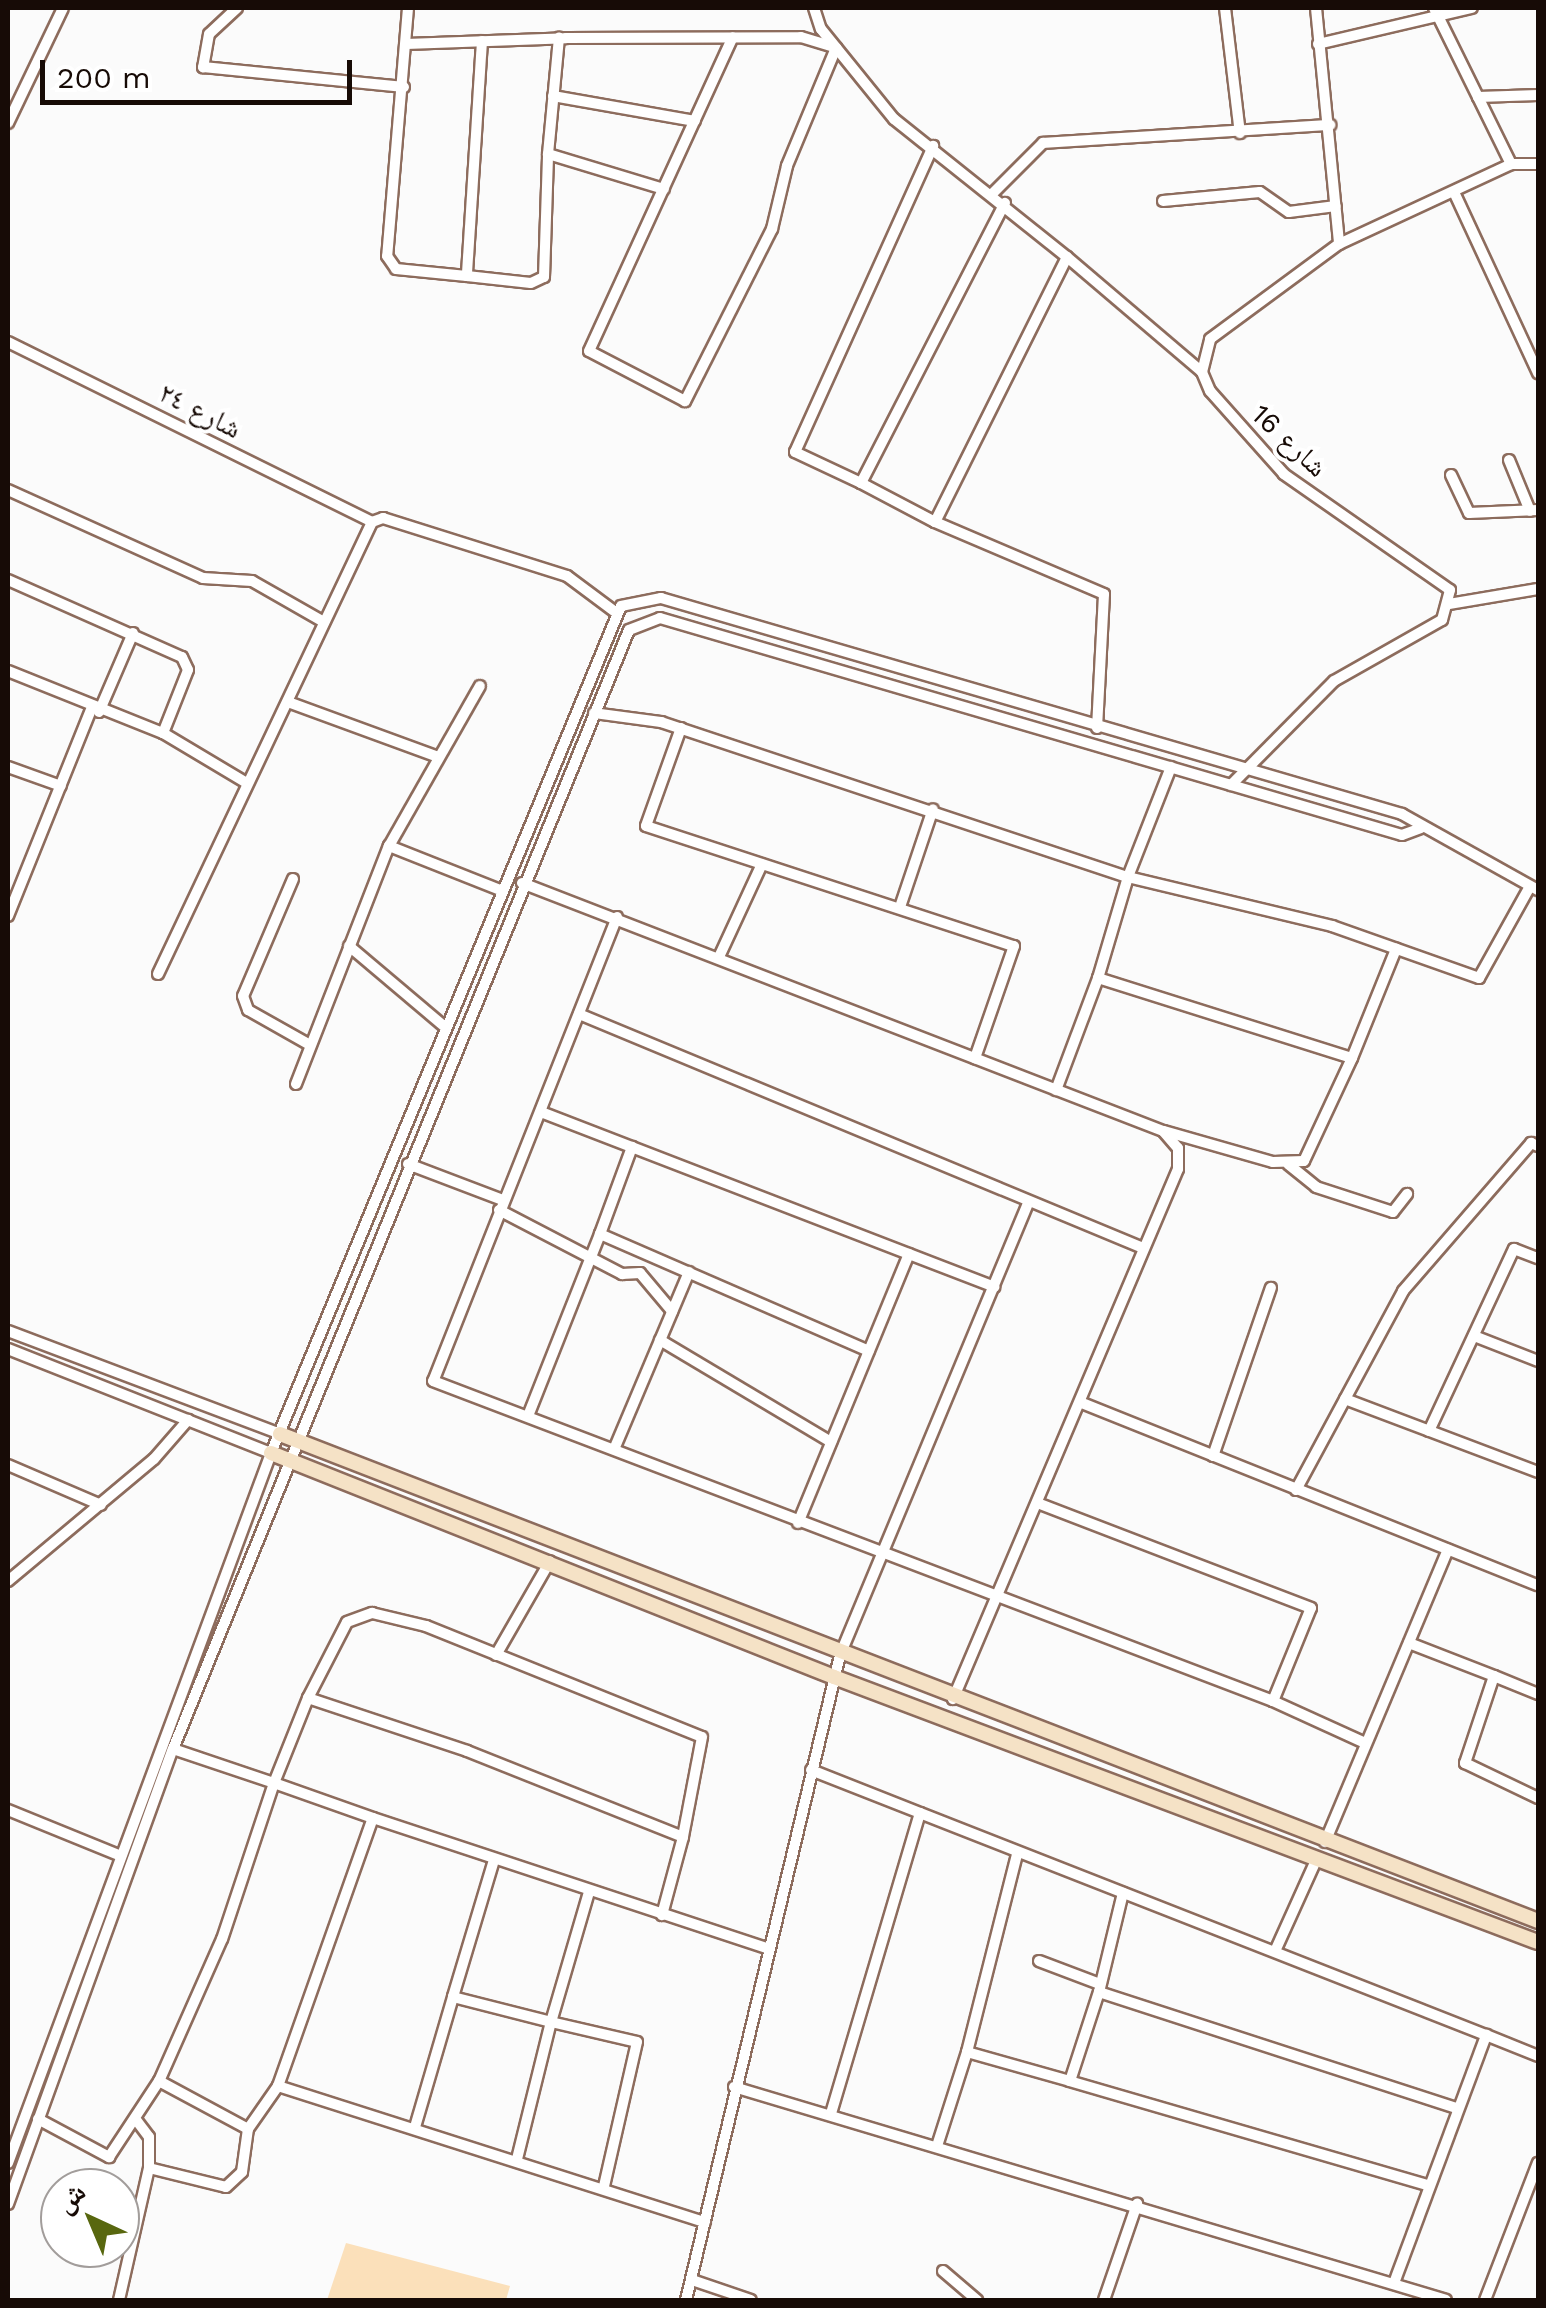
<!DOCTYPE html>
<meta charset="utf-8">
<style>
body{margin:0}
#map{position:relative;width:1546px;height:2308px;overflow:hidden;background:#fbfbfb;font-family:"Work Sans","Noto Naskh Arabic",sans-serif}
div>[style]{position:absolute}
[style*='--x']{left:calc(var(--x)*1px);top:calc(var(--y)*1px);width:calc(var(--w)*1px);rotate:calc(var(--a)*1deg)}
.building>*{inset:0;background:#fbe0ba}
.roads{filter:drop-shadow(2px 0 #8d6c5d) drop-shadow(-2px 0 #8d6c5d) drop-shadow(0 2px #8d6c5d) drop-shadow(0 -2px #8d6c5d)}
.street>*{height:10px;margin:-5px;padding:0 5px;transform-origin:5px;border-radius:5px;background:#fff}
.secondary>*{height:14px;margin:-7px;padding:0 7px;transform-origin:7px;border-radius:7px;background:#f5e2c6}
span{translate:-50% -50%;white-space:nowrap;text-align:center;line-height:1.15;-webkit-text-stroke:8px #fff;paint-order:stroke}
.street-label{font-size:28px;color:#170b06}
.frame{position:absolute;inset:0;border:10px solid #170b06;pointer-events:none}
.north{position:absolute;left:40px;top:2168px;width:100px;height:100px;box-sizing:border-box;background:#fff;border:2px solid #a29d9b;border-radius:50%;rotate:316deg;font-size:28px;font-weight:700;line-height:40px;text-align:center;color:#170b06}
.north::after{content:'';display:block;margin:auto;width:35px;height:45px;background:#58670f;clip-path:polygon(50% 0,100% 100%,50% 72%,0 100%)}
.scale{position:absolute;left:40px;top:60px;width:312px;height:45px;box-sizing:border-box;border:5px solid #170b06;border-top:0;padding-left:12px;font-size:30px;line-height:35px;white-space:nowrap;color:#170b06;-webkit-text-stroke:8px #fff;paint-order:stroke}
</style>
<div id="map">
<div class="building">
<div style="clip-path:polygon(346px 2243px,510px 2286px,506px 2300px,327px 2300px)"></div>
</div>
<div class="roads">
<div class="street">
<div style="--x:237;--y:8;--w:38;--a:137"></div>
<div style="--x:209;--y:34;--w:34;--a:100"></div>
<div style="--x:203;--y:67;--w:202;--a:5.7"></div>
<div style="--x:408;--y:8;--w:249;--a:94.8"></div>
<div style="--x:387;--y:256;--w:16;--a:55"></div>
<div style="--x:396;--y:269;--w:71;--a:5.6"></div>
<div style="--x:814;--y:8;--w:22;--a:72"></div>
<div style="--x:821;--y:29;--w:116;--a:51"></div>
<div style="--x:894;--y:119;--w:221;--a:38.6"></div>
<div style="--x:1225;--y:8;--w:126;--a:83.2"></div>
<div style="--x:1316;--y:8;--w:237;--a:84.4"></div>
<div style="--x:1434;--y:8;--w:99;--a:63.7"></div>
<div style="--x:1478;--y:97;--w:60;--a:-1.9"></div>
<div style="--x:482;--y:41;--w:235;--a:93.7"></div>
<div style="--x:467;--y:276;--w:64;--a:6.2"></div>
<div style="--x:531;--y:283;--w:14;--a:-25"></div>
<div style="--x:544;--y:277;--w:123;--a:-88.1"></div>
<div style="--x:548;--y:154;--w:121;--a:16.8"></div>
<div style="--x:406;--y:44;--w:160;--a:-2.1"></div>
<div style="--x:566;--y:38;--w:235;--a:-0.2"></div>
<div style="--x:801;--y:37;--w:37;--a:17"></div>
<div style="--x:836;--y:48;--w:128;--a:112.6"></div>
<div style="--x:787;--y:166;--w:65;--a:103.4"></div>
<div style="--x:772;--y:229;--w:193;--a:116.8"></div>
<div style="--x:685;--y:401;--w:108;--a:-152.5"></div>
<div style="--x:589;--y:351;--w:345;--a:-65.4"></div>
<div style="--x:1318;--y:44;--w:158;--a:-13.2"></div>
<div style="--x:553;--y:96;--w:144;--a:10"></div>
<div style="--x:1478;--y:97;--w:75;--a:63.8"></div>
<div style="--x:8;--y:123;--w:127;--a:-64.4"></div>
<div style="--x:548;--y:154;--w:117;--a:-84.6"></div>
<div style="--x:1454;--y:192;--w:200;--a:65.1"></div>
<div style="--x:993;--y:193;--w:71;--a:-45"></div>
<div style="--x:1043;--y:143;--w:288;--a:-3.6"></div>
<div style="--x:1163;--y:201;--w:97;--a:-5.3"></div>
<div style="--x:1260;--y:192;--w:35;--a:35"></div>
<div style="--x:1289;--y:212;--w:47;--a:-7.3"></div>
<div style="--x:8;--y:342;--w:406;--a:26.3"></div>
<div style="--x:1509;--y:460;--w:55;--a:67.6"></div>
<div style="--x:1451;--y:475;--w:42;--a:64.7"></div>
<div style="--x:1469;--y:513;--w:69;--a:-2.5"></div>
<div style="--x:861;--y:483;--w:73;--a:-154.8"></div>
<div style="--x:795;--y:452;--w:336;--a:-65.7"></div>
<div style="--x:8;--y:490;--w:214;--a:24.3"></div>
<div style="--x:203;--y:578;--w:49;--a:3.5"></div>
<div style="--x:252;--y:581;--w:83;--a:29.7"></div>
<div style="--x:935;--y:522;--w:84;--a:-152.2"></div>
<div style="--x:861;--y:483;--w:315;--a:-62.8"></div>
<div style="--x:8;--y:580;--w:190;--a:23.9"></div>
<div style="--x:182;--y:657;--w:14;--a:65"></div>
<div style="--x:188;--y:670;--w:68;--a:111.6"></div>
<div style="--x:1449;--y:604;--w:90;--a:-9.6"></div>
<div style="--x:8;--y:671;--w:167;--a:21.8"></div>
<div style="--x:163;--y:733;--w:98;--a:30.8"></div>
<div style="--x:288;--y:702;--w:160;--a:20.1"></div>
<div style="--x:99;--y:712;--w:86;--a:-66.7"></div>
<div style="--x:594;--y:713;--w:68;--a:7.7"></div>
<div style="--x:661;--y:722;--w:492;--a:18.4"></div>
<div style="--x:1128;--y:877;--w:105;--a:106.5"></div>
<div style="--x:1098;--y:978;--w:266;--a:17.5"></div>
<div style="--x:1352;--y:1058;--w:118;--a:-68"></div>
<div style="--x:681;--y:728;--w:104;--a:109.7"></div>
<div style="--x:646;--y:826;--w:387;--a:18.1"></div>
<div style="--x:1014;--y:946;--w:119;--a:109.2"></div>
<div style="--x:1097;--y:728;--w:134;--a:-87"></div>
<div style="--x:1104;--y:594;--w:184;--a:-156.9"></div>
<div style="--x:935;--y:522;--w:296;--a:-63.5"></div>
<div style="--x:1067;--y:257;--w:177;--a:40.4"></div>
<div style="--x:8;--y:767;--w:56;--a:19.7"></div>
<div style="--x:1171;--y:767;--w:118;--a:111.4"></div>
<div style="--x:1128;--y:877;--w:210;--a:13.5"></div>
<div style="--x:1332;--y:926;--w:156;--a:19.5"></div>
<div style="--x:1479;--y:978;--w:101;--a:-60.9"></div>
<div style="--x:1231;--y:785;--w:146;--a:-45.3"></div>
<div style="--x:1334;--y:681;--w:124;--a:-29.5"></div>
<div style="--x:1442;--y:620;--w:31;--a:-75"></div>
<div style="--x:1450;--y:590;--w:203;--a:-145.1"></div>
<div style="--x:1284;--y:474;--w:111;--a:-131.7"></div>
<div style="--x:1210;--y:391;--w:21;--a:-113"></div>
<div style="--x:1202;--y:372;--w:34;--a:-76"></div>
<div style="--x:1210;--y:339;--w:160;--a:-36.4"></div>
<div style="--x:1339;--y:244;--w:190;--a:-24.9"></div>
<div style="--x:1511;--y:164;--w:27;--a:0"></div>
<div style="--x:389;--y:846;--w:119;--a:21.6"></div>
<div style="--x:293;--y:879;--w:127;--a:113.1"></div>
<div style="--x:243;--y:996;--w:15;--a:70"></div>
<div style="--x:248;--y:1010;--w:71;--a:29.4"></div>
<div style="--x:522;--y:883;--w:687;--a:21.15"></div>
<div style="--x:1163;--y:1131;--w:23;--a:49"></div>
<div style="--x:1178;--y:1148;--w:21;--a:90"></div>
<div style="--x:1178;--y:1169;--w:576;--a:113"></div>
<div style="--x:900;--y:907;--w:103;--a:-71.4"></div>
<div style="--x:8;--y:916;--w:222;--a:-68.1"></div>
<div style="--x:617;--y:917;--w:499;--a:111.6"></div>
<div style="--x:433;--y:1381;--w:899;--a:20.85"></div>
<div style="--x:1273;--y:1701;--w:100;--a:-67.8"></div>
<div style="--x:1311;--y:1608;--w:292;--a:-159"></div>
<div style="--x:349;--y:946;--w:126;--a:40.2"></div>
<div style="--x:719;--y:957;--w:102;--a:-65.2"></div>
<div style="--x:158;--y:974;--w:500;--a:-64.66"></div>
<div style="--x:372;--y:522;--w:12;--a:-20"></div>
<div style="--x:383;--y:518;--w:193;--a:17.5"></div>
<div style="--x:567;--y:576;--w:59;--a:36.7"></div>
<div style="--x:579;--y:1014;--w:611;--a:22.53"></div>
<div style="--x:296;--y:1084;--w:256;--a:-68.7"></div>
<div style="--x:389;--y:846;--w:184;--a:-60.4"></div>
<div style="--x:1056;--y:1090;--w:120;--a:-69.4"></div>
<div style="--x:541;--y:1112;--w:486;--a:21.1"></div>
<div style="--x:1164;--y:1131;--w:113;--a:15.9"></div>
<div style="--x:1273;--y:1162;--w:31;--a:-2"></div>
<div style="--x:1304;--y:1161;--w:114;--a:-65"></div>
<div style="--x:408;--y:1164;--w:102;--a:20.8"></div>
<div style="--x:1288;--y:1164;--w:36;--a:39"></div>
<div style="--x:1316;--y:1187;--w:81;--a:18"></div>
<div style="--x:1393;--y:1212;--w:23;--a:-52"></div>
<div style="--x:499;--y:1210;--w:139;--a:27.5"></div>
<div style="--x:622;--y:1274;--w:18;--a:-3"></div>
<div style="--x:640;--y:1273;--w:50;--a:49.9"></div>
<div style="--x:600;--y:1234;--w:93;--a:-69.8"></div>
<div style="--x:8;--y:1331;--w:291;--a:20.7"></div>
<div style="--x:1474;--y:1336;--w:69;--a:21.3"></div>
<div style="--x:660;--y:1340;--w:199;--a:30.8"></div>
<div style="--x:8;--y:1349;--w:283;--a:21.6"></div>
<div style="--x:1345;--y:1399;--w:206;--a:20.7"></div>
<div style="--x:1082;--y:1403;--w:491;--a:21.8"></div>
<div style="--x:528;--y:1416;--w:196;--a:-68.4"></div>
<div style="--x:600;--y:1234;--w:293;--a:23.5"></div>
<div style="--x:1429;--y:1431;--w:201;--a:-65"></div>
<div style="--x:1514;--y:1249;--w:26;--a:21"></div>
<div style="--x:615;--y:1447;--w:190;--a:-67.1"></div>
<div style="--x:1213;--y:1456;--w:178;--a:-71"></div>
<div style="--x:8;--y:1465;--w:101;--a:23.3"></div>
<div style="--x:1296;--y:1490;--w:226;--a:-61.7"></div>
<div style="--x:1403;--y:1291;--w:196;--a:-49.1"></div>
<div style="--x:1531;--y:1143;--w:8;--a:23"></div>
<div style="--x:798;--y:1523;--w:291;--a:-67.6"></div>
<div style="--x:8;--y:1581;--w:190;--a:-39.9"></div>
<div style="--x:154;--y:1459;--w:52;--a:-48.9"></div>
<div style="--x:1409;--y:1643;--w:91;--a:21.2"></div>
<div style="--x:1494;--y:1676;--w:92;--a:108.4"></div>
<div style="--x:1465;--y:1763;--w:81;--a:25.6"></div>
<div style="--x:496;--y:1655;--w:108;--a:-60.1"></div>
<div style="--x:1494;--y:1676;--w:48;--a:22.2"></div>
<div style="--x:308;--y:1698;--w:85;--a:-62.8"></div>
<div style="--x:347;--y:1622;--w:27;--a:-20"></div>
<div style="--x:372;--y:1613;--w:56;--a:13.5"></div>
<div style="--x:426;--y:1626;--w:297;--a:21.9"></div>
<div style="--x:702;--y:1737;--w:102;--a:100.8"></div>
<div style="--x:1273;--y:1701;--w:99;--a:24.5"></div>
<div style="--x:173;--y:1749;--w:107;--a:18.6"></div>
<div style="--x:274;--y:1783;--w:92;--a:-68.2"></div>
<div style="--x:308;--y:1698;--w:168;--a:18.4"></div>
<div style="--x:467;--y:1751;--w:232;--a:21.7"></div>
<div style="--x:683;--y:1837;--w:81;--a:105.1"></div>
<div style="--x:811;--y:1770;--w:117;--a:21.5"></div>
<div style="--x:920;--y:1813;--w:313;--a:106.5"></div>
<div style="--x:8;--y:1810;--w:120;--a:22.1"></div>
<div style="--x:920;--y:1813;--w:608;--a:21.42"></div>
<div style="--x:373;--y:1818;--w:416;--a:18.3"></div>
<div style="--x:1325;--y:1842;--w:317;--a:-67.2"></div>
<div style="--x:494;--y:1860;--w:143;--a:106.7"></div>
<div style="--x:453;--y:1997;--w:101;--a:14.3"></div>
<div style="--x:551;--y:2022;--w:135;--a:-73.7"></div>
<div style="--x:1276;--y:1949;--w:100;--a:-65.7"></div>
<div style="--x:1039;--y:1961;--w:65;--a:20.7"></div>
<div style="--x:1099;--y:1992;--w:102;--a:-76.4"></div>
<div style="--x:967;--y:2052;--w:204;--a:-75.8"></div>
<div style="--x:278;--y:2086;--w:284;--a:-70.5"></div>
<div style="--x:373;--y:1818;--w:105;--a:-160.5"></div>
<div style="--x:274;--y:1783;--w:164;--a:108.4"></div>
<div style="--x:222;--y:1939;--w:155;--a:113.9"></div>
<div style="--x:159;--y:2081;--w:101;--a:28.3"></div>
<div style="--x:248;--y:2129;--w:52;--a:-55.1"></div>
<div style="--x:278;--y:2086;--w:448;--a:17.7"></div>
<div style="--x:734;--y:2087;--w:743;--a:16.65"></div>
<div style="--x:38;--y:2119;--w:81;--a:28.2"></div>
<div style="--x:109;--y:2157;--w:91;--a:-56.7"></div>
<div style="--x:415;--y:2127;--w:135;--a:-73.7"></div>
<div style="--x:937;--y:2146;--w:99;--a:-72.3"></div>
<div style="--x:967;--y:2052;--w:107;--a:15.7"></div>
<div style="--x:517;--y:2159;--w:141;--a:-76.1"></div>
<div style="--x:551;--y:2022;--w:88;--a:13.1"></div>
<div style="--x:637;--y:2042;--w:148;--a:102.9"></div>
<div style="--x:8;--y:2163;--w:757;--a:-69.67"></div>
<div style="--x:271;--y:1453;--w:916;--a:-67.55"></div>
<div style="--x:621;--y:606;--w:41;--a:-11.3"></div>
<div style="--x:661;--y:598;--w:772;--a:16.25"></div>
<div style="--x:1402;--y:814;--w:156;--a:29.2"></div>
<div style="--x:149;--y:2168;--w:79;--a:13.9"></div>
<div style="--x:226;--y:2187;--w:22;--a:-43"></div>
<div style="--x:242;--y:2172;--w:43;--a:-82.1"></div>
<div style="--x:1427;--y:2185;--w:372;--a:-163.8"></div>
<div style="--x:1070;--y:2081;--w:94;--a:-72"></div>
<div style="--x:1099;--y:1992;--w:374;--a:18"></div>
<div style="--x:8;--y:2204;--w:484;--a:-70.1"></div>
<div style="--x:173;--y:1749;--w:1208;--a:-67.83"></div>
<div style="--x:629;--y:630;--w:33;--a:-21"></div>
<div style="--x:660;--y:618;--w:773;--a:16.3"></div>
<div style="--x:1402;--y:835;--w:20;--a:-20"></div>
<div style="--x:943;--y:2271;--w:45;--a:40.5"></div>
<div style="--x:692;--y:2280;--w:62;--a:18.7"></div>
<div style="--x:1394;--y:2283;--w:265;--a:-69.6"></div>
<div style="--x:1486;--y:2035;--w:56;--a:22"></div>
<div style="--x:119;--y:2300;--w:135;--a:-77.2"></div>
<div style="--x:149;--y:2168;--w:31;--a:-90"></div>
<div style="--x:149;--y:2137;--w:20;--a:-127"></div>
<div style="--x:686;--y:2300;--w:663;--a:-76.57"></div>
<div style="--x:840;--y:1655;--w:490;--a:-67.4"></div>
<div style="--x:1104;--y:2300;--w:102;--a:-71"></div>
<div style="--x:1485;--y:2300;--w:147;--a:-68.9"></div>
</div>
<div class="secondary">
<div style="--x:280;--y:1434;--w:1349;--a:21.16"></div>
<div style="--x:271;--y:1453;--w:606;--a:21.7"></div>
<div style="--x:834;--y:1677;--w:752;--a:20.63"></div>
</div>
</div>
<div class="street-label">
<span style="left:200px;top:411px;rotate:27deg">شارع ٢٤</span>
<span style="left:1289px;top:441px;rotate:43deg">شارع 16</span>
</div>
<div class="frame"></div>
<div class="north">ش</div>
<div class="scale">200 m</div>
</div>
